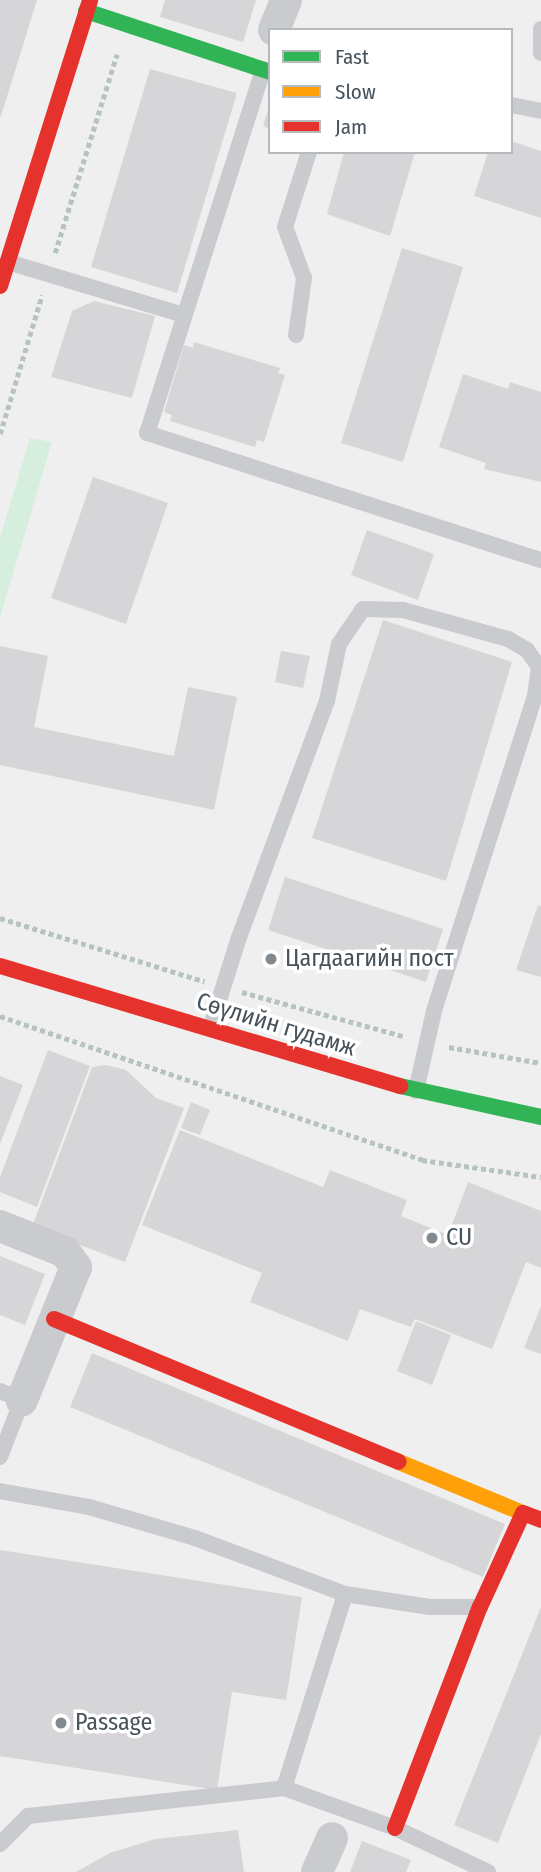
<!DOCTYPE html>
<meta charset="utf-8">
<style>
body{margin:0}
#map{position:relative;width:541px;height:1872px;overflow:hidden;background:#f0efef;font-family:"Fira Sans Condensed",sans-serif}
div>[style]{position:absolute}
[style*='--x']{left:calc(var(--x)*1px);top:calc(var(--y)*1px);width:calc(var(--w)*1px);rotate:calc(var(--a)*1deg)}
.green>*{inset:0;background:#d5eedd}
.building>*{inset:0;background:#d6d6d8}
.path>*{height:4.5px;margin-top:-2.25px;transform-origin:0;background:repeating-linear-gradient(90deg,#b7c3bf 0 5px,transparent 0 8.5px)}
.lane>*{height:16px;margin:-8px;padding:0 8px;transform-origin:8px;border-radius:8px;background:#c9cbce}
.street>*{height:32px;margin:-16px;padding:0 16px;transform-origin:16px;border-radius:16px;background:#c9cbce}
.fast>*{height:16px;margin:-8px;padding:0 8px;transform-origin:8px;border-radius:8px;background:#30b455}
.slow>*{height:16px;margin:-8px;padding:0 8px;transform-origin:8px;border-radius:8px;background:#ff9f0a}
.jam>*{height:16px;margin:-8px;padding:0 8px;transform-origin:8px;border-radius:8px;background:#e5322d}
.dots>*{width:19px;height:19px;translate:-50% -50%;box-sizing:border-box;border:4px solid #fff;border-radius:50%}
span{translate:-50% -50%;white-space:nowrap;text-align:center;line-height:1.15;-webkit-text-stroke:7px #fff;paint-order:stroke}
.poi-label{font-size:24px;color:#47525b}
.left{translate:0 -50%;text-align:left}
.street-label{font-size:24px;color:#47525b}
.legend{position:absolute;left:268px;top:28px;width:245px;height:126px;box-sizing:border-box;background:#fff;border:2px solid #b5babd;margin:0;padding:9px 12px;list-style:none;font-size:21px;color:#47525b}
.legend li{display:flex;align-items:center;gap:14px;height:35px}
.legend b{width:35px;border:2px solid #b5babd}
</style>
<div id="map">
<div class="green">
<div style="clip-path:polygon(30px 438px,52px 442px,0 617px,0 538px)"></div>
</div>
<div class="building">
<div style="clip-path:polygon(0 0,37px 0,1px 116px,0 116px)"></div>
<div style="clip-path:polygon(165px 0,256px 0,243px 42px,160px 17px)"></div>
<div style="clip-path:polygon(150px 69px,237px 93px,177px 293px,91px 267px)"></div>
<div style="clip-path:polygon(269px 107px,270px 107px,270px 129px,263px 126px)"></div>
<div style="clip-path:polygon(511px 141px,541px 151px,541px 218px,474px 196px,488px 152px,511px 152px)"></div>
<div style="clip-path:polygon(344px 152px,415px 152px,390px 236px,327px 214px)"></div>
<div style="clip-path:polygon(402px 248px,463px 267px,403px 462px,341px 443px)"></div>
<div style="clip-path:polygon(94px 301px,155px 316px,132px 398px,51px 377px,72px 311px)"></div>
<div style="clip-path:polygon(194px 342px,280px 368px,278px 373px,285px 375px,264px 442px,257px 440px,255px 447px,170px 421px,172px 415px,164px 412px,184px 345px,193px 348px)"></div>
<div style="clip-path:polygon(463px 374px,508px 389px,510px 382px,541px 392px,541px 482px,484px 469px,486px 463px,439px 447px)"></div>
<div style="clip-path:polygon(93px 477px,168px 503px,126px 624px,51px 598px)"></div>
<div style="clip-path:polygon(367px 530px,434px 554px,418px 600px,351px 575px)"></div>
<div style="clip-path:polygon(383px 620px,512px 662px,446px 881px,312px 838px)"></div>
<div style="clip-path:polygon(0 646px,48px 656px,34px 727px,174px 756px,188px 687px,237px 697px,214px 810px,0 765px)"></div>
<div style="clip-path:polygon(281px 651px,310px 656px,303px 688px,275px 682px)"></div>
<div style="clip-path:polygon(285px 877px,443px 929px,426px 982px,268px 930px)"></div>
<div style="clip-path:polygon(538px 905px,541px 906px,541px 977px,516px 970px)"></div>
<div style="clip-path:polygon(48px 1050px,90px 1066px,37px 1207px,0 1192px,0 1177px)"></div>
<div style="clip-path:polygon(106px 1065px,126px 1070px,156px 1098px,184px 1108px,125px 1262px,32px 1227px,92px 1067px)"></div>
<div style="clip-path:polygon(0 1076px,23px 1085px,0 1144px)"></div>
<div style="clip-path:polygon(191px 1102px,210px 1110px,200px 1135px,181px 1128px)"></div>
<div style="clip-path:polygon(180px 1130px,323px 1187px,330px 1170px,407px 1200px,401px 1216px,448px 1235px,468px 1182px,541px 1211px,541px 1268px,526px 1262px,492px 1349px,415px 1319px,411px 1327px,360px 1309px,348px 1341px,250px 1302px,262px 1273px,142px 1225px)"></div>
<div style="clip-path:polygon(0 1256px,45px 1274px,25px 1325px,0 1315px)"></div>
<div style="clip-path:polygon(541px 1306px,541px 1354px,524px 1348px)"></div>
<div style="clip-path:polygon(416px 1321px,451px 1335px,432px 1385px,397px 1371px)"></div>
<div style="clip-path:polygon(92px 1353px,505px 1524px,483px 1577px,70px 1407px)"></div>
<div style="clip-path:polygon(0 1550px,302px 1597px,286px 1700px,232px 1692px,217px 1790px,0 1756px)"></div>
<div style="clip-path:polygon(541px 1607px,541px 1734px,498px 1843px,454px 1825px)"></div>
<div style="clip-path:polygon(238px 1830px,244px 1872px,76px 1872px,110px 1853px,155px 1839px)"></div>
<div style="clip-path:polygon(362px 1841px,411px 1860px,406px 1872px,350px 1872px)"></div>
</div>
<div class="path">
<div style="--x:55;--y:253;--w:208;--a:-72.7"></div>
<div style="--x:0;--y:434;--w:145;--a:-73.2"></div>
<div style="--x:0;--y:918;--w:214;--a:17.2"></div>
<div style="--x:242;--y:992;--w:170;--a:15.3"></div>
<div style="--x:0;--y:1016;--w:446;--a:18.8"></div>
<div style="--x:422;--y:1160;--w:120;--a:8.1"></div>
<div style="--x:449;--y:1047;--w:93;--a:9.9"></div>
</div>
<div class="lane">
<div style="--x:541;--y:29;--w:24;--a:90"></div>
<div style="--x:263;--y:70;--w:381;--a:107.7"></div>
<div style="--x:147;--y:433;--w:414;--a:17.9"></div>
<div style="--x:511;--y:105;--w:31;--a:11"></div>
<div style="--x:8;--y:262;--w:183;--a:16.8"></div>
<div style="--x:296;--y:335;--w:58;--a:-82"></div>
<div style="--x:304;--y:278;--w:54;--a:-110.4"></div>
<div style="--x:285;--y:227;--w:79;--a:-72.3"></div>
<div style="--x:210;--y:1029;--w:93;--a:-72.5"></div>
<div style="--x:238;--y:940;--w:255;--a:-69.6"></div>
<div style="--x:327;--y:701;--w:58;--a:-78.1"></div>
<div style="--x:339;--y:644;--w:42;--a:-55.6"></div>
<div style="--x:363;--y:609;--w:40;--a:1.4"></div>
<div style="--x:403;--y:610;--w:109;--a:15.4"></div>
<div style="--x:508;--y:639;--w:22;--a:30"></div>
<div style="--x:527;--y:650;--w:21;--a:55"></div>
<div style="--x:539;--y:667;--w:29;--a:98"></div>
<div style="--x:535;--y:696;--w:331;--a:107.8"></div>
<div style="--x:434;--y:1011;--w:82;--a:102.7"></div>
<div style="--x:0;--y:1391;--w:24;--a:22"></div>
<div style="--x:22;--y:1400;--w:61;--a:111.1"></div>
<div style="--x:0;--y:1491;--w:90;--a:10.2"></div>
<div style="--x:89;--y:1507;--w:110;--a:16.3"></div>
<div style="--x:195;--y:1538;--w:160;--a:20.5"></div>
<div style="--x:345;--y:1594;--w:86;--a:8.7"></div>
<div style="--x:430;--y:1607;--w:50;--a:0"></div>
<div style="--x:284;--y:1788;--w:203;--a:-72.5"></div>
<div style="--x:0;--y:1844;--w:40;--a:-45"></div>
<div style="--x:28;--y:1816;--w:258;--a:-6.2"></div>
<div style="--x:284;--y:1788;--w:118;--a:19.8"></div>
<div style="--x:395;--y:1828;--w:103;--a:25.3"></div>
</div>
<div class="street">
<div style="--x:274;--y:30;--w:32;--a:-68"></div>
<div style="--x:0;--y:1226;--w:70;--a:21.8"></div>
<div style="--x:65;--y:1252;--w:19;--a:54"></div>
<div style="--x:76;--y:1267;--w:144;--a:112.1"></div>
<div style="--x:317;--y:1872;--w:37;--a:-66"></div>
</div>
<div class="fast">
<div style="--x:86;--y:11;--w:194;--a:18.3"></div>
<div style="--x:400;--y:1086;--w:144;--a:12.4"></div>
</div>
<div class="slow">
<div style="--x:399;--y:1462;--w:134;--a:22.4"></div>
</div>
<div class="jam">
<div style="--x:0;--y:286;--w:300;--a:-72.5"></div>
<div style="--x:0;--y:966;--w:418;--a:16.7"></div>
<div style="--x:54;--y:1319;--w:373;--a:22.5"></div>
<div style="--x:395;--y:1828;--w:237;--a:-69"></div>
<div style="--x:480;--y:1607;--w:103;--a:-65.4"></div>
<div style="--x:523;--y:1513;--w:19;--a:21"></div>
</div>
<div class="dots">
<div style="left:271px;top:959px;background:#82898f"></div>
<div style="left:432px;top:1238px;background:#82898f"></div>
<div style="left:61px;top:1723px;background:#82898f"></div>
</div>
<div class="poi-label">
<span class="left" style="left:285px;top:959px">Цагдаагийн пост</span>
<span class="left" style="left:446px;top:1238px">CU</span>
<span class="left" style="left:75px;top:1723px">Passage</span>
</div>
<div class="street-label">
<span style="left:276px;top:1025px;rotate:17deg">Сөүлийн гудамж</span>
</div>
<ul class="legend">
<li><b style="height:9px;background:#30b455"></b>Fast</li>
<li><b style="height:9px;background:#ff9f0a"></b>Slow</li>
<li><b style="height:9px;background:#e5322d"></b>Jam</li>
</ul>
</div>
